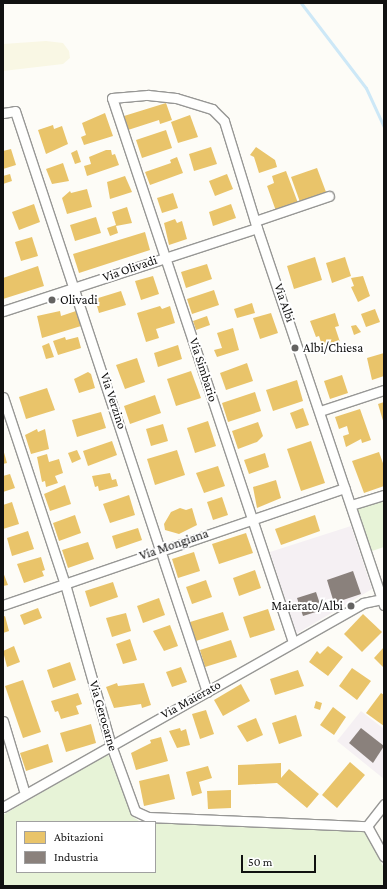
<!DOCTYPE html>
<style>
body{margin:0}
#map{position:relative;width:387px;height:889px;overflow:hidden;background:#fdfcf7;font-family:"Crimson Pro",serif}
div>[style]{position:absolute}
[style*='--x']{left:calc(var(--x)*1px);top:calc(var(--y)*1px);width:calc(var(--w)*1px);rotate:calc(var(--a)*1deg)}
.industrial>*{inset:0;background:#f5f0f3}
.farmland>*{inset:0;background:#f9f7e4}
.green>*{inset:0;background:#e7f3d7}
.homes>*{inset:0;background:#e9c46a}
.industry>*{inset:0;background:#8a817c}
.stream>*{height:3px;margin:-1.5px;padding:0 1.5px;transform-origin:1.5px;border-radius:1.5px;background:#cde8f7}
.roads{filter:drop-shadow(1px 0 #979795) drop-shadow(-1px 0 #979795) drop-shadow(0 1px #979795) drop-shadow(0 -1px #979795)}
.minor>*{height:9px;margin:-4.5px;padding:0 4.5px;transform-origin:4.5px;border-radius:4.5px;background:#fffffe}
.dots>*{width:11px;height:11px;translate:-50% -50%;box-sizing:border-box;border:2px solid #fff;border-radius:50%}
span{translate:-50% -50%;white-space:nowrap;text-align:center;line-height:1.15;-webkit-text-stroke:4px #fff;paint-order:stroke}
.street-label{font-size:13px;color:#111}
.poi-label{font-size:13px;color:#111}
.left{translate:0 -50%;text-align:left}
.right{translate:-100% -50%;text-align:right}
.frame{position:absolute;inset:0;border:4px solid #111;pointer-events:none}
.legend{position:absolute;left:16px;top:821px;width:140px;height:52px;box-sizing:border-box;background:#fff;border:1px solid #a0a0a0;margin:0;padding:5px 7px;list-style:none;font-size:12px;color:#111}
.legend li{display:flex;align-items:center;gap:8px;height:20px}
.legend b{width:20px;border:1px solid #a0a0a0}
.scale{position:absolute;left:241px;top:855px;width:75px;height:18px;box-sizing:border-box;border:2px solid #111;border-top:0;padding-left:5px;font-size:12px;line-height:14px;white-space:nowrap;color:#111;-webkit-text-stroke:3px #fff;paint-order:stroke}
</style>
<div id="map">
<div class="industrial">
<div style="clip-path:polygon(351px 526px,372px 589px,296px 634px,270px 552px)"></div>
<div style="clip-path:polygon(361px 711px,384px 729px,384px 779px,337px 741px)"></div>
</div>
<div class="farmland">
<div style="clip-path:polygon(46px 41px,63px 43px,69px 51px,70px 58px,63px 64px,3px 71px,3px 44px)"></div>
</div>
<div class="green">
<div style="clip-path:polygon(384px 499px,384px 547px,372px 551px,356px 508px)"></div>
<div style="clip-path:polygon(evenodd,108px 754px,132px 816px,139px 821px,364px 831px,384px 868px,384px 886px,3px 886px,3px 815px,108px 754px,17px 822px,155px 822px,155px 872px,17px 872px,17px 822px)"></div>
</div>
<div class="homes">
<div style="clip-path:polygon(166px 103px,172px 120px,160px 124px,159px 120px,128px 130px,124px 116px)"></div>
<div style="clip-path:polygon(105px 113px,113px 136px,84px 145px,81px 137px,86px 135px,82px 123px)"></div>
<div style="clip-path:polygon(190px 115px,198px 137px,178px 143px,171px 122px)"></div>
<div style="clip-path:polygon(53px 125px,54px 129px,62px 126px,68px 144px,46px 154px,38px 130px)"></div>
<div style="clip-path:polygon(166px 130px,172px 148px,142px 158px,136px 140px)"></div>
<div style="clip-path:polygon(211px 147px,217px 164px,194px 171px,189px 154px)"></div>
<div style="clip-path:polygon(256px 147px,275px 160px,277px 167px,259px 173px,254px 157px,250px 155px)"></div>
<div style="clip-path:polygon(11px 149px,16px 165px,3px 169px,3px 151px)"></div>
<div style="clip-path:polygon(77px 150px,81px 162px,75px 164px,71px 153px)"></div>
<div style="clip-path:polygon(106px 150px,111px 150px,112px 155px,115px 154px,119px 165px,87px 176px,84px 166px,91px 164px,89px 157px)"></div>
<div style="clip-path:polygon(177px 157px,183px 173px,150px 185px,145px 172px,171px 163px,170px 160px)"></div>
<div style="clip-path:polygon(63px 163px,69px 181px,52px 184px,46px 169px)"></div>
<div style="clip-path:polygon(317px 168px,326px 192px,300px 202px,291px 177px)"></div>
<div style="clip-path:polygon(286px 171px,298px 203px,276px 211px,267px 186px,274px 183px,272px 176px)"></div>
<div style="clip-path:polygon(10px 174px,12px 181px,3px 184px,3px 176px)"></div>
<div style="clip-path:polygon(227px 174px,233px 189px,215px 196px,209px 181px)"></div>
<div style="clip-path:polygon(125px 176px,132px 192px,110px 199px,107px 182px)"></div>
<div style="clip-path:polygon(87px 189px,92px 207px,67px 214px,62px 198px,70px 191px,71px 193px)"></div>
<div style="clip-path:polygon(173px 193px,178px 208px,162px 213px,157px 198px)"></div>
<div style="clip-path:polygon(34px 204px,40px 222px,19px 230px,12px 212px)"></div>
<div style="clip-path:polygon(231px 204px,236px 218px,213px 226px,209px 212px)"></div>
<div style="clip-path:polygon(127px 207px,132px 223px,116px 226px,118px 233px,110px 236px,107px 228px,116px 225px,112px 212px)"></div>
<div style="clip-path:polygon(96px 217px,101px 233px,75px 241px,70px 225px)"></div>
<div style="clip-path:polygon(175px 219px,177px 223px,182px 221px,187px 239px,169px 245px,164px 223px)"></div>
<div style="clip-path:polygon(145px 232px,150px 250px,79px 273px,73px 254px)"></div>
<div style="clip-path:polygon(32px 237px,38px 256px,21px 261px,15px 242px)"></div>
<div style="clip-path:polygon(315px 257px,322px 280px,294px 289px,287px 266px)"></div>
<div style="clip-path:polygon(345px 257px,351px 276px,332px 283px,326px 263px)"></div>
<div style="clip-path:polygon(207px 264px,212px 279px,186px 288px,181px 272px)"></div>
<div style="clip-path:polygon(38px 266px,44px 286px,3px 299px,3px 278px)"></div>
<div style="clip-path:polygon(153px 276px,159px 294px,141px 300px,135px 281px)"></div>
<div style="clip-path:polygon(363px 276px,370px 296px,358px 302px,351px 287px,354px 286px,351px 278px)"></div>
<div style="clip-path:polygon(214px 290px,219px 305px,192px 314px,187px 299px)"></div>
<div style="clip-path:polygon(121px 291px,126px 305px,99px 313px,95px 299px)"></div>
<div style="clip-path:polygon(252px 303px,255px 313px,237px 318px,234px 309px)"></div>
<div style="clip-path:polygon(160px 306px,162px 309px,170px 306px,175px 323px,156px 329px,159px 338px,146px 342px,137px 313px)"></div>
<div style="clip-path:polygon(375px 309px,380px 322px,366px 327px,361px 314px)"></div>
<div style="clip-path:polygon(60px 311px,61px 316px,76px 311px,81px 326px,42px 338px,37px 316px)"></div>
<div style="clip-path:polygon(271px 313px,278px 333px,260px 339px,253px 318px)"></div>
<div style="clip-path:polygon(335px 313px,339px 326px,335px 327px,340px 342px,323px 348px,319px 336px,316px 337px,310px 321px)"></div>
<div style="clip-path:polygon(207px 316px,210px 325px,196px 330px,193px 321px)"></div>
<div style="clip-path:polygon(356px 325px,361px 332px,354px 335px,351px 326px)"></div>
<div style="clip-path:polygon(233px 328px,239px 350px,217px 357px,214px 350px,222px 348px,217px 333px)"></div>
<div style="clip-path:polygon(65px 337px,66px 340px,78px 337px,81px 348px,58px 355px,53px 341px)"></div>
<div style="clip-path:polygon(49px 343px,54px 357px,46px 359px,42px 346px)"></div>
<div style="clip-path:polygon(178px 345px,182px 359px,158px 367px,154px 353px)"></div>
<div style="clip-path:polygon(384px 353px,384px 376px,372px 380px,367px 358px)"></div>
<div style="clip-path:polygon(137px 358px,145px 382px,125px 389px,116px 365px)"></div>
<div style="clip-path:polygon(247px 363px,253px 381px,226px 390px,220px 373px)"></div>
<div style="clip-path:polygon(191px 371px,201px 398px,176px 406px,167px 379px)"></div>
<div style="clip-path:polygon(88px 372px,91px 374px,95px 388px,79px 393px,74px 379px)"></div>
<div style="clip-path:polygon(342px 375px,348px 393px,330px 399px,324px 381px)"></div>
<div style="clip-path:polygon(297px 380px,303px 401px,273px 411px,266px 390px)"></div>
<div style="clip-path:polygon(47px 388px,55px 410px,26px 419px,19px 397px)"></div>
<div style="clip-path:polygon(255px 392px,261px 411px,228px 422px,222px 403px)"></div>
<div style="clip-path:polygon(155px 395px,161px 413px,130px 424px,124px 406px)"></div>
<div style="clip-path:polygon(384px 402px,384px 424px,378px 404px)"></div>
<div style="clip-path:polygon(303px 408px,309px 425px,296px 429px,290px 413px)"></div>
<div style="clip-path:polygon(360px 409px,371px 440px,362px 443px,361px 439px,346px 447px,343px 436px,349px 434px,347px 426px,339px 429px,335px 417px)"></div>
<div style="clip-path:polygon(101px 412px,106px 428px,77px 437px,72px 420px)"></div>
<div style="clip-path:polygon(208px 421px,216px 446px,195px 453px,187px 428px)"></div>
<div style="clip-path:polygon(258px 422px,263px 436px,257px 442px,238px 449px,232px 431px)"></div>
<div style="clip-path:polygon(163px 424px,168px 441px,151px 446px,146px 429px)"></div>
<div style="clip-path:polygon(37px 429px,38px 432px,45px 429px,49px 449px,31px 454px,25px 435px)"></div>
<div style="clip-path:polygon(112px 441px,117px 455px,88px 466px,83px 451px)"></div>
<div style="clip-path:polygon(311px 441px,325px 483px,301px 491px,287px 449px)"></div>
<div style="clip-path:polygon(3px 449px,7px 463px,3px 464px)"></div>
<div style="clip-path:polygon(77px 450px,81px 459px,72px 463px,68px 453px)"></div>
<div style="clip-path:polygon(177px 450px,185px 475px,155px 485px,147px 459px)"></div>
<div style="clip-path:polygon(379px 452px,384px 466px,384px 486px,364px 493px,352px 461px)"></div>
<div style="clip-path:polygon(265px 453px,269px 467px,249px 474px,244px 460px)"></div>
<div style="clip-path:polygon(47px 454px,49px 462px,59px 459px,63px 473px,55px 476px,58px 483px,46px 487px,45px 481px,42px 482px,37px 457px)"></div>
<div style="clip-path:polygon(218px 466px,225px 486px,204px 493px,196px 473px)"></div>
<div style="clip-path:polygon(110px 473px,112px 480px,116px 479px,118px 486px,99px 491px,98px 486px,95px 487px,92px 476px)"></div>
<div style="clip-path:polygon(10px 474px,15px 488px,3px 492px,3px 476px)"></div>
<div style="clip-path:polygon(276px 480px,281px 498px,257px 508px,253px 487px)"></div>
<div style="clip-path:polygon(65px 485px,71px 504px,50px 511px,44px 494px)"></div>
<div style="clip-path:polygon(129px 495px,135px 515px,110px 523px,103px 504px)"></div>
<div style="clip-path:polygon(222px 497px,228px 515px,213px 520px,207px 502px)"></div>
<div style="clip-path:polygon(12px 502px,19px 524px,3px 529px,3px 505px)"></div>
<div style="clip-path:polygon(180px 508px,186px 510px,192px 508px,197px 525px,179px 534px,165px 530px,164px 524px,171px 512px)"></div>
<div style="clip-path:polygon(75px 515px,81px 533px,59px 541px,53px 523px)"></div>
<div style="clip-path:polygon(315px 515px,320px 531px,281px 545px,275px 529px)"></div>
<div style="clip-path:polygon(138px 528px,142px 540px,116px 549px,112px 536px)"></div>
<div style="clip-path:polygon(28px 531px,34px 549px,12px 556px,7px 538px)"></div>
<div style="clip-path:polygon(246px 533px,253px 553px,219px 564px,212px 544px)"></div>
<div style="clip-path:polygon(88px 542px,94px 559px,68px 568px,62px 550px)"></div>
<div style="clip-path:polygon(194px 552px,200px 571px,178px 578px,172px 559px)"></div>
<div style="clip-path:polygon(41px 557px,45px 570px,42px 571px,44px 576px,24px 583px,17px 564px)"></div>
<div style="clip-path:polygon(255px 570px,261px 588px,239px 596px,233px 578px)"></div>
<div style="clip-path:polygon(3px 572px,8px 585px,3px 586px)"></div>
<div style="clip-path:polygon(206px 580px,212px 597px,192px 604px,186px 587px)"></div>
<div style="clip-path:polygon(113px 582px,118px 597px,90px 607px,85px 591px)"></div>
<div style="clip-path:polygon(159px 598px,165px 615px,143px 623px,137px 606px)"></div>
<div style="clip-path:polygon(38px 608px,42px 618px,24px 625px,20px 615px)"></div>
<div style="clip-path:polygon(268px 609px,275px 630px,250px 638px,243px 617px)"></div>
<div style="clip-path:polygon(223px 612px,229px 630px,196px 641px,190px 622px)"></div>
<div style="clip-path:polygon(126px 613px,131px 631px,112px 637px,106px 618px)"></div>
<div style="clip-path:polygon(363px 614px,382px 632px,362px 652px,344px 634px)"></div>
<div style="clip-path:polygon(5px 616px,9px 631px,3px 633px,3px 617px)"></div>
<div style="clip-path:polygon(170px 625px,178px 646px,164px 651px,153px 631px)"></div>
<div style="clip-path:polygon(130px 639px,137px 660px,123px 664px,116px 644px)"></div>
<div style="clip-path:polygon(231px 640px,237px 657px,205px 667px,200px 650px)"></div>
<div style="clip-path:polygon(14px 646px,20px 662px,7px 667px,3px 651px)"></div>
<div style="clip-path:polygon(328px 646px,343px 657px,328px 676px,309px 662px,317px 651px,320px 654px)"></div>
<div style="clip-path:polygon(384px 647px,384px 668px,374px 658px)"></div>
<div style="clip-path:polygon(70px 662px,76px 680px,53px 688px,47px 670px)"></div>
<div style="clip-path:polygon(181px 667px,187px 682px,172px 687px,166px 672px)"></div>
<div style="clip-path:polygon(352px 668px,371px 681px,357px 700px,339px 686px)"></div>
<div style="clip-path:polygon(298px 670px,304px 686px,275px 695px,270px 679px)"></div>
<div style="clip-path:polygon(23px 680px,41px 732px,23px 738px,5px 686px)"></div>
<div style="clip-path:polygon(117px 683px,118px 686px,144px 683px,151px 705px,142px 708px,141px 704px,114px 708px,106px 687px)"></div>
<div style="clip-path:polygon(241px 684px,250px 701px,223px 716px,214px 700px)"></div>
<div style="clip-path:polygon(78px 693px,82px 704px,76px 706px,79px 714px,61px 719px,58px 711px,55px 712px,51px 701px)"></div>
<div style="clip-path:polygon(381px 693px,384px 695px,384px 726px,366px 713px)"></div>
<div style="clip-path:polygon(316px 701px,322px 703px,320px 710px,314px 708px)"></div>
<div style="clip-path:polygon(333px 707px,346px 717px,334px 735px,320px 725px)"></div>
<div style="clip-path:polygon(206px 710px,214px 734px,200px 739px,192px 714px)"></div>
<div style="clip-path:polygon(296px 715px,302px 736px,279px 744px,272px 723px)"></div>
<div style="clip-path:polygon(256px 718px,263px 735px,247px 742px,237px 726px)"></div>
<div style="clip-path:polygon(91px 724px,96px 743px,66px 752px,60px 733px)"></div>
<div style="clip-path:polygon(180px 728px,181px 731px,186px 729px,190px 745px,177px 748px,169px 731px)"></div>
<div style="clip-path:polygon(161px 737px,168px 761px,136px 770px,131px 753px,151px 743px,150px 740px)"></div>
<div style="clip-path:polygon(48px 744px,53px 762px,26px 771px,20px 753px)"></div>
<div style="clip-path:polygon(350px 762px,365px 775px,337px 808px,322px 795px)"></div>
<div style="clip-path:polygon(281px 763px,281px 778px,289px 769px,319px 794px,307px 808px,277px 783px,238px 785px,238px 765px)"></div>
<div style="clip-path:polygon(208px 766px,212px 778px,199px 782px,202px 793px,192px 796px,186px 772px)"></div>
<div style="clip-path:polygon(169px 774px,175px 799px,144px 806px,139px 781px)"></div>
<div style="clip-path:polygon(231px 790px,231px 808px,208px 809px,207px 791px)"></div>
</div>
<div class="industry">
<div style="clip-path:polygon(353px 571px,361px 594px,334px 603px,327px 580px)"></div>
<div style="clip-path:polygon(316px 592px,322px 610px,303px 616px,297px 598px)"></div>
<div style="clip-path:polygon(361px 728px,384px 746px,373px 763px,349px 743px)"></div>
</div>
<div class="stream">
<div style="--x:301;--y:3;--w:107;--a:52.6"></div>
<div style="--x:366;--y:88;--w:43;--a:65.2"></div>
</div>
<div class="roads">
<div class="minor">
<div style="--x:3;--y:113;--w:12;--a:-9"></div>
<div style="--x:15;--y:111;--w:612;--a:71.71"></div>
<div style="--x:255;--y:221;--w:78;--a:-18.7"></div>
<div style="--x:3;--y:311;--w:267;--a:-18.1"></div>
<div style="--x:3;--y:397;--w:197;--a:71.7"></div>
<div style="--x:65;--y:584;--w:167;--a:74.1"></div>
<div style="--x:111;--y:745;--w:70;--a:70"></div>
<div style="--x:135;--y:811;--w:14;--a:25"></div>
<div style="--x:148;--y:817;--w:219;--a:2.4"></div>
<div style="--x:320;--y:411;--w:67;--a:-18.2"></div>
<div style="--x:351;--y:505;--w:34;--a:-17"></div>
<div style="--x:3;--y:605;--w:361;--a:-18.9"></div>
<div style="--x:293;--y:642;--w:573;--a:-108.4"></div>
<div style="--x:112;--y:98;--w:36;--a:-5"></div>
<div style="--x:148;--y:95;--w:28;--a:6"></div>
<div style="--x:176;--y:98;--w:38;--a:17"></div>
<div style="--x:212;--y:109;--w:17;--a:45"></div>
<div style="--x:224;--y:121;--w:112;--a:72.9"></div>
<div style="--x:257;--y:228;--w:398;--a:71.4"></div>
<div style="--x:3;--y:721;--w:76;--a:73.2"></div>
<div style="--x:3;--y:807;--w:414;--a:-29.5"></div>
<div style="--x:363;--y:603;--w:19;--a:-12"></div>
<div style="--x:367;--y:826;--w:35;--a:61"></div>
<div style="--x:367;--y:826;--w:28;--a:-52"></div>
</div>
</div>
<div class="dots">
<div style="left:52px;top:300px;background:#646362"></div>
<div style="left:295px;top:348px;background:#646362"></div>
<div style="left:351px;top:606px;background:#646362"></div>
</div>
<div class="street-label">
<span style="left:130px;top:269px;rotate:-19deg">Via Olivadi</span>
<span style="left:284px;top:303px;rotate:71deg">Via Albi</span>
<span style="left:203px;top:370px;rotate:72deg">Via Simbario</span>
<span style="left:113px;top:401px;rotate:72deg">Via Verzino</span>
<span style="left:174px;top:545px;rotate:-19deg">Via Mongiana</span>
<span style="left:191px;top:700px;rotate:-29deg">Via Maierato</span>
<span style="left:103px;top:716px;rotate:74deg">Via Gerocarne</span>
</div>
<div class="poi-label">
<span class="left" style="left:60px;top:300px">Olivadi</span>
<span class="left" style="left:303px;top:348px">Albi/Chiesa</span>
<span class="right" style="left:343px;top:606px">Maierato/Albi</span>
</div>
<div class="frame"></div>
<ul class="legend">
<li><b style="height:11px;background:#e9c46a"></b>Abitazioni</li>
<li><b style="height:11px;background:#8a817c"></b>Industria</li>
</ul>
<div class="scale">50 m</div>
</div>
